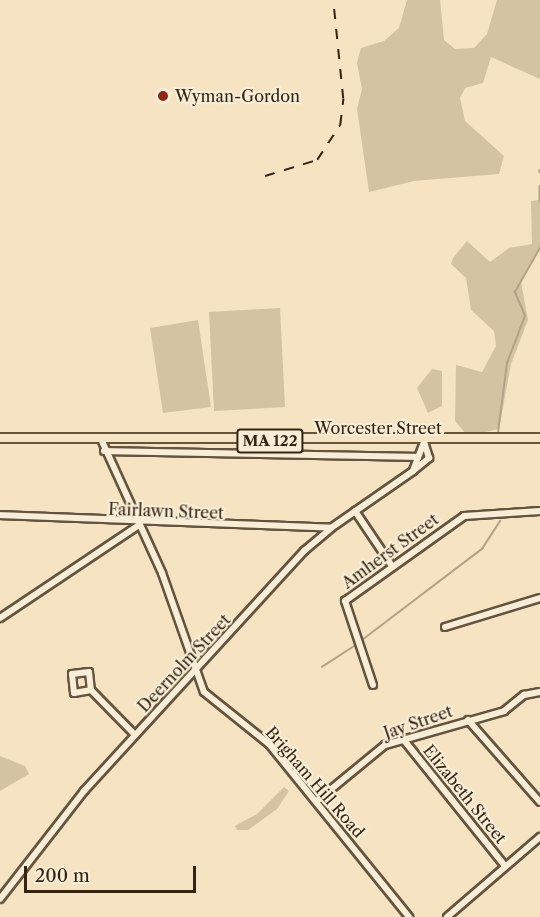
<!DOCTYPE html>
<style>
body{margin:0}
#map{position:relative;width:540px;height:917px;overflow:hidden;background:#f5e3c1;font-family:"Libre Caslon Text",serif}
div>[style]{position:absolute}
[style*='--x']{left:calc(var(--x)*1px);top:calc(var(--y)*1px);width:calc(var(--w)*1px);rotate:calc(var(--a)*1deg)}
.green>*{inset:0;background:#d4c3a3}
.stream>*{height:1.5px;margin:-0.75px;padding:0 0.75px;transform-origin:0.75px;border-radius:0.75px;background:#b3a286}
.roads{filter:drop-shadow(2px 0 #64543e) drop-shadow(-2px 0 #64543e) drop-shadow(0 2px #64543e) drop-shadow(0 -2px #64543e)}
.minor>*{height:6px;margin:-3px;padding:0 3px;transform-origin:3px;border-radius:3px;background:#f8edd7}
.major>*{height:8px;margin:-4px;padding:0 4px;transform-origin:4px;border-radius:4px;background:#f5e3c1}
.rail>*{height:1.5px;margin-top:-0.75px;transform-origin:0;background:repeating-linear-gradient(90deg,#342412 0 10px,transparent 0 20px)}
.dots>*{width:16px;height:16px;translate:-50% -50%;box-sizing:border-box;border:3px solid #f8edd7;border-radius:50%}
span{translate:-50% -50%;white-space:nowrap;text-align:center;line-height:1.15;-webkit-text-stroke:4.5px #f8edd7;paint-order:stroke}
.shield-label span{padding:2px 4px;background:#f8edd7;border:2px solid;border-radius:4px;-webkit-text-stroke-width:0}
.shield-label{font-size:15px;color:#342412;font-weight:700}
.poi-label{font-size:16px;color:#342412}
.left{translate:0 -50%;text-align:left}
.street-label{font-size:16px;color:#342412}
.scale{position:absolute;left:24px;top:866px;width:172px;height:27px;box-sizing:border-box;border:3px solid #342412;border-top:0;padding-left:8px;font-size:18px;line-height:21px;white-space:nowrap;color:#342412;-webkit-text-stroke:4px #f8edd7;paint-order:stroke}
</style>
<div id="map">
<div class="green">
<div style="clip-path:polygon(407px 0,440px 0,444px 40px,455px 49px,474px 48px,487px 34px,497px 0,540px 0,540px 79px,491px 57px,483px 83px,465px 88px,460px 98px,465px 121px,504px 156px,499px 174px,414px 181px,369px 192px,357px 109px,362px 89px,357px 63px,361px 48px,384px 41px,399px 28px)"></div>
<div style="clip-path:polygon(540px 200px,540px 246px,521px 282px,528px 320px,511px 364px,499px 429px,468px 436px,455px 421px,456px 365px,482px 372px,496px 346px,494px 331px,471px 310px,466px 278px,451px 264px,453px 258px,467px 241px,490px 262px,509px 248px,532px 244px,531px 201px)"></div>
<div style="clip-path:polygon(280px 308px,285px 407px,214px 411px,209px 312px)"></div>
<div style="clip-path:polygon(198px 320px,211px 407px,163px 413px,150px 328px)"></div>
<div style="clip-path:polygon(432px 369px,442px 371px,442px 406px,428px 413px,417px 388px)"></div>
<div style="clip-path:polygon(0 756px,25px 766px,29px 774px,0 791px)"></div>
<div style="clip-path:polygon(284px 787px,289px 791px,277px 809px,248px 830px,237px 830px,235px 826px,257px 814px)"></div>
</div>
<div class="stream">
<div style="--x:540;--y:170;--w:2;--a:90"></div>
<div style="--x:540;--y:186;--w:15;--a:90"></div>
<div style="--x:498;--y:433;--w:71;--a:-82.7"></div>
<div style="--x:507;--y:363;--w:50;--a:-69"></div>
<div style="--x:525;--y:316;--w:26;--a:-113"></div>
<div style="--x:515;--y:292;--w:51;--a:-60.4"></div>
<div style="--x:362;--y:640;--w:151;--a:-37.2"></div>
<div style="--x:482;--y:549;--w:33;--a:-57"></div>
<div style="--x:322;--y:667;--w:38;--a:-33"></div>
</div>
<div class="roads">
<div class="minor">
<div style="--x:101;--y:439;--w:147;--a:65.5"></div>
<div style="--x:162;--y:573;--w:126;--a:70.6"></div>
<div style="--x:204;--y:692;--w:83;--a:38.7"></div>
<div style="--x:269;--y:744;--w:223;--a:51"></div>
<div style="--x:104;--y:451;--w:314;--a:1.1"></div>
<div style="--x:355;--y:511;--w:66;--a:56.1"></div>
<div style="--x:0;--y:515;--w:331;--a:2.2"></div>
<div style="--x:0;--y:618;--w:167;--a:-33.8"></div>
<div style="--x:445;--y:627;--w:99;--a:-17"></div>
<div style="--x:373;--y:685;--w:89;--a:-108.4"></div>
<div style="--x:345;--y:601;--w:146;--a:-35.5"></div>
<div style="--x:464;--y:516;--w:76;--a:-3.8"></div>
<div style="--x:91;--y:690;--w:17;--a:170"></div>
<div style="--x:74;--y:693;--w:19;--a:-96"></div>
<div style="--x:72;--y:674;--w:17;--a:-7"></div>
<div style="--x:89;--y:672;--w:18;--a:84"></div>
<div style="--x:91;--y:690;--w:63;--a:45.6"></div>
<div style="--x:468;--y:720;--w:109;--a:48.7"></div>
<div style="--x:403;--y:739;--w:163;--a:51.2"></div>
<div style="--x:318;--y:800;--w:87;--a:-39.4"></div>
<div style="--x:385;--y:745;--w:124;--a:-15.9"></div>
<div style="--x:504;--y:711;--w:26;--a:-39"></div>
<div style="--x:524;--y:695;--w:16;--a:-11"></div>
<div style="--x:0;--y:899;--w:137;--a:-52.1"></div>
<div style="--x:84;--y:791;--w:326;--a:-47.5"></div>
<div style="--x:304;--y:551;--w:35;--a:-40"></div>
<div style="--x:331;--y:528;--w:100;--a:-34.8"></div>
<div style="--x:413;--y:471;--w:21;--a:-39"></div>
<div style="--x:429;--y:458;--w:17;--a:-107"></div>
<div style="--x:424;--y:442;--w:31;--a:111"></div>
<div style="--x:447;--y:917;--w:123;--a:-40.7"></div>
</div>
<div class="major">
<div style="--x:0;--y:438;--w:540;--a:0"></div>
</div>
</div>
<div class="rail">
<div style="--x:265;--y:176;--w:54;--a:-17.1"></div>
<div style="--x:317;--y:160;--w:42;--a:-56.7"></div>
<div style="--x:340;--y:125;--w:26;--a:-83"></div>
<div style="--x:343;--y:99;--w:100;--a:-95.8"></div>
</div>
<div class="dots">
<div style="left:163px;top:96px;background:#8f2418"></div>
</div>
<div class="shield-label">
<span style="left:270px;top:441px">MA 122</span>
</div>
<div class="poi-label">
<span class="left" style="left:175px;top:96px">Wyman-Gordon</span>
</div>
<div class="street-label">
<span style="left:378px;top:428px">Worcester Street</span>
<span style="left:166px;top:511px;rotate:2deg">Fairlawn Street</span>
<span style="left:390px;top:551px;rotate:-36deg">Amherst Street</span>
<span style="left:184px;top:663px;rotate:-47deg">Deernolm Street</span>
<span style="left:418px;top:722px;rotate:-19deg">Jay Street</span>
<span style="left:315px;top:782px;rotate:49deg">Brigham Hill Road</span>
<span style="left:465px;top:794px;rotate:51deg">Elizabeth Street</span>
</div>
<div class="scale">200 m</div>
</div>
